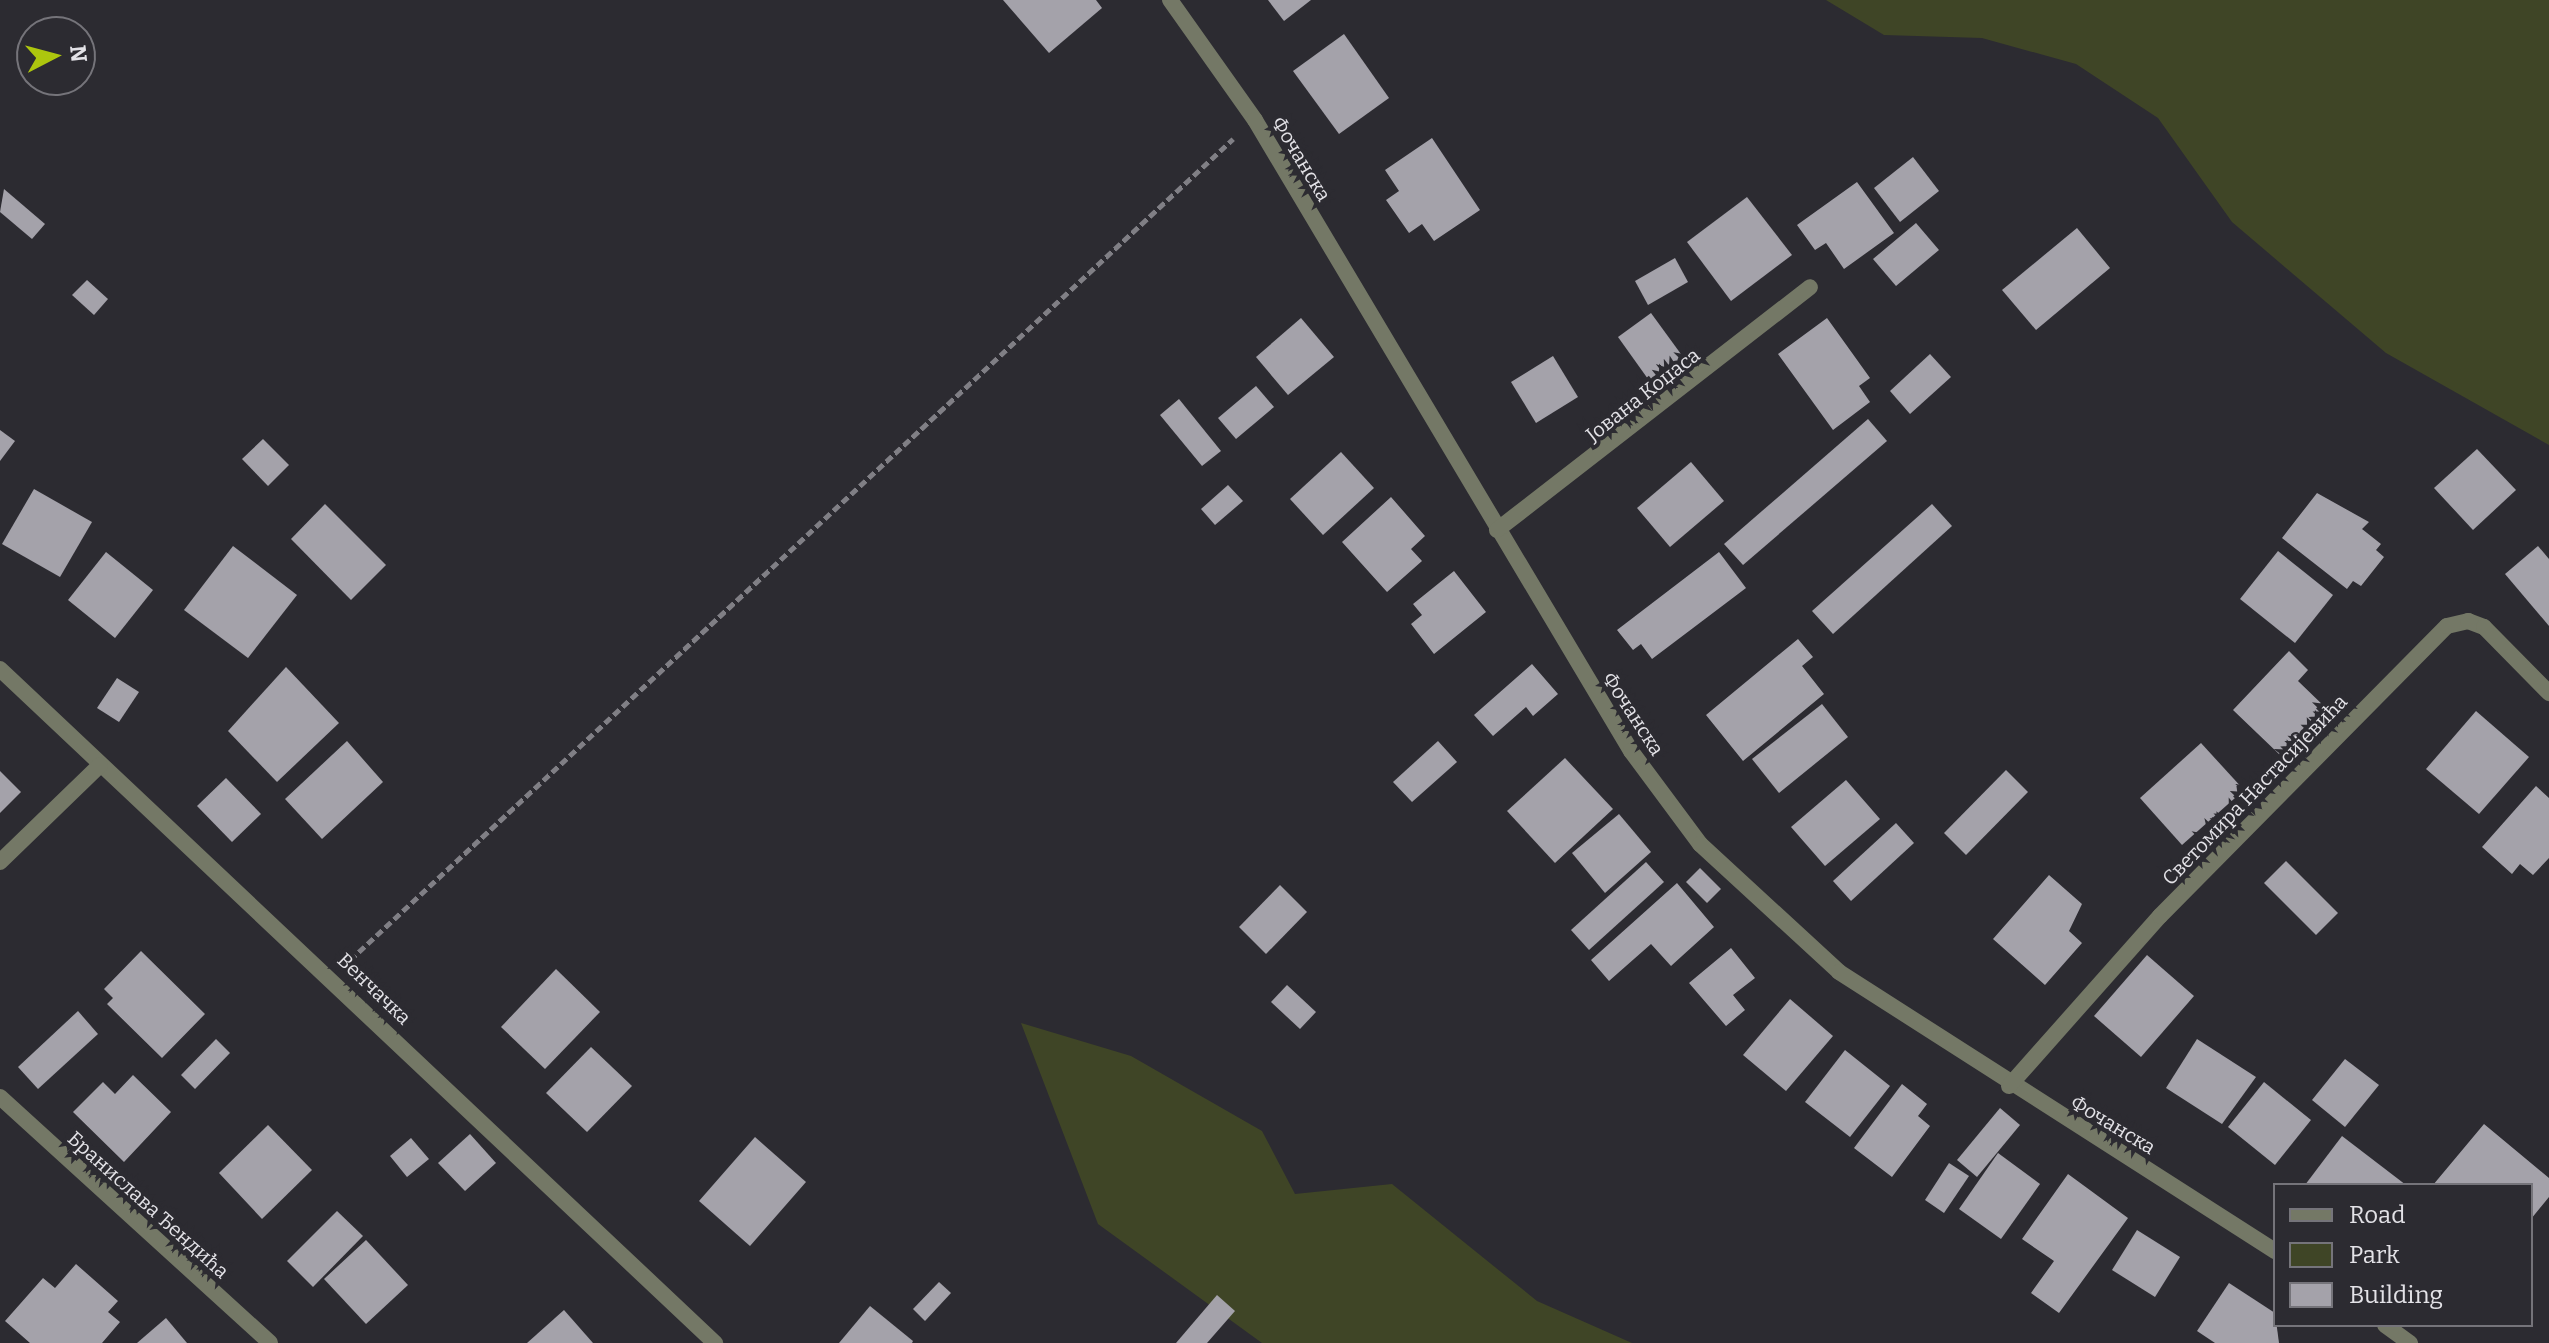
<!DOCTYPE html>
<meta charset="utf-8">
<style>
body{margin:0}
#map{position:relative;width:2549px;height:1343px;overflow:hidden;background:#2c2b31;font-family:Bitter,serif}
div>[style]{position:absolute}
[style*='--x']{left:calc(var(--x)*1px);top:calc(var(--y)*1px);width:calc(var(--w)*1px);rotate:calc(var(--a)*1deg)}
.green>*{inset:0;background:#3f4526}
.building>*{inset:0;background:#a4a2aa}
.path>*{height:5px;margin-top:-2.5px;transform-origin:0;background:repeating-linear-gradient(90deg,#807f85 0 8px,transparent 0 12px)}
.minor>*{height:16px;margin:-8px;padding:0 8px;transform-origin:8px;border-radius:8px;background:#747866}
span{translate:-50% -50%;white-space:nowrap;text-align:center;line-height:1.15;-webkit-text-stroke:8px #2c2b31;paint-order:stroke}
.street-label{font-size:20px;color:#e3e2e7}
.legend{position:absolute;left:2273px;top:1183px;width:260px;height:144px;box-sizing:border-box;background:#2c2b31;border:2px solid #75747a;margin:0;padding:10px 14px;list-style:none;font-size:24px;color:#e3e2e7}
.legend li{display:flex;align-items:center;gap:16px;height:40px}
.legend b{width:40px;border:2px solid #75747a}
.north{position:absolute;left:16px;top:16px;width:80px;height:80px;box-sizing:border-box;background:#2c2b31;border:2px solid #75747a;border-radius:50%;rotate:84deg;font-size:22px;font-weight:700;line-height:32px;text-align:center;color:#e3e2e7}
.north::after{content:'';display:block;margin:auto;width:28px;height:36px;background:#adc60e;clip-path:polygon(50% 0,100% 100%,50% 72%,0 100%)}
</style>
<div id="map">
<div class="green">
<div style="clip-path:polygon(1826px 0,2549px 0,2549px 445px,2386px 353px,2232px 222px,2158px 118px,2076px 64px,1982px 38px,1884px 35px)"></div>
<div style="clip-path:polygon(1021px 1023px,1131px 1056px,1262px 1131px,1295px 1194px,1392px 1184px,1537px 1301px,1632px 1343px,1262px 1343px,1098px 1224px)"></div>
</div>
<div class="building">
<div style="clip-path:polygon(1003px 0,1096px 0,1102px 8px,1049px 53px)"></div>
<div style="clip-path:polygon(1268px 0,1311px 0,1284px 21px)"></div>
<div style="clip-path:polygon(1344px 34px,1389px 98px,1339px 134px,1293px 71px)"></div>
<div style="clip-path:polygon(1432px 138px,1480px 210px,1434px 241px,1422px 224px,1409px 233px,1386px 200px,1399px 191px,1385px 170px)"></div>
<div style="clip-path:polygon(1913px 157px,1939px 191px,1900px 222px,1874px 188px)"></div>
<div style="clip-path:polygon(1857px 182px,1894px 233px,1844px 269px,1826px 243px,1815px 250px,1797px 225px)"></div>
<div style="clip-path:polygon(4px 189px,45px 224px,32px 239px,0 212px)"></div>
<div style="clip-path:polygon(1747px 197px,1792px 255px,1731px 301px,1687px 242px)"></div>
<div style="clip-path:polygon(1916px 223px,1939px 250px,1896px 286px,1873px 259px)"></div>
<div style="clip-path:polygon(2077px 228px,2110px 268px,2036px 330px,2002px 290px)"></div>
<div style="clip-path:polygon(1675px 258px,1688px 282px,1648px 305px,1635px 281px)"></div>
<div style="clip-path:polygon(87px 280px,108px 299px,94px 315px,72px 295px)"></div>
<div style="clip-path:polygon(1651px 313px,1686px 361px,1653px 386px,1618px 337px)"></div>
<div style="clip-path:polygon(1301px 318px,1334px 357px,1288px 395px,1256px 357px)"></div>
<div style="clip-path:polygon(1827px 318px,1870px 378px,1859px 386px,1870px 402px,1833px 430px,1778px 354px)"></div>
<div style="clip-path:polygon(1930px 354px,1951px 377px,1910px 414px,1890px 391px)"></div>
<div style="clip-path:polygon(1553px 356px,1578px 397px,1536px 423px,1511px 382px)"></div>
<div style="clip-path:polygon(1256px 386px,1274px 407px,1236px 439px,1218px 418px)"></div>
<div style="clip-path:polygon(1179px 399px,1221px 451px,1202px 466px,1160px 415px)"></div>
<div style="clip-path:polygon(1868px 419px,1887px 441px,1743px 565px,1724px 544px)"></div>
<div style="clip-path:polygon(0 430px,15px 441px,0 461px)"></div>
<div style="clip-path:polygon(263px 439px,289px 465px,268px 486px,242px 459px)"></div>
<div style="clip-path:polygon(2477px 449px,2516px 490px,2473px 530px,2434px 488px)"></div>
<div style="clip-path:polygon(1341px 452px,1374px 488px,1323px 535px,1290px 499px)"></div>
<div style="clip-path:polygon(1691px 462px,1724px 501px,1670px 547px,1637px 508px)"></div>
<div style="clip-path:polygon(1228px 485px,1243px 501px,1215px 525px,1201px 509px)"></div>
<div style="clip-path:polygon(34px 489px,92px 522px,60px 577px,2px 544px)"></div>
<div style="clip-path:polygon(2317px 493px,2369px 522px,2362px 529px,2381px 544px,2376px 550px,2384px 557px,2361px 586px,2353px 581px,2347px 589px,2282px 538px)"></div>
<div style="clip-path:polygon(1391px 497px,1425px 536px,1411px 549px,1422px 561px,1387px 592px,1342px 542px)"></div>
<div style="clip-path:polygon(325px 504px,386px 565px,351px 600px,291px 539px)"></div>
<div style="clip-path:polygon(1932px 504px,1952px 526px,1833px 634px,1812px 611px)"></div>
<div style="clip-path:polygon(233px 546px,297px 595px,248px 658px,184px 610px)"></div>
<div style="clip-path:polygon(2538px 546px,2549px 559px,2549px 626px,2505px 574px)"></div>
<div style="clip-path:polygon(2278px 551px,2333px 595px,2295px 643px,2240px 599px)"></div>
<div style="clip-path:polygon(106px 552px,153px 590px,115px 638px,68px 600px)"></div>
<div style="clip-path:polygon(1719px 552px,1746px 588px,1652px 659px,1641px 644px,1633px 650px,1617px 630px)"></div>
<div style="clip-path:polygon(1454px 571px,1486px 612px,1434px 654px,1411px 624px,1422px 615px,1413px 604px)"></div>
<div style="clip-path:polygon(1798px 639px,1813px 657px,1802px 666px,1824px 694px,1743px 761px,1706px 715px)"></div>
<div style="clip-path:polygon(2289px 651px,2308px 670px,2298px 681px,2326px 708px,2281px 756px,2233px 710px)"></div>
<div style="clip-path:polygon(1532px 664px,1558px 694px,1533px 716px,1526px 707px,1493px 736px,1474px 715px)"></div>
<div style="clip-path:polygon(286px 667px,339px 723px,277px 782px,228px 731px)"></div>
<div style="clip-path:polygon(117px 678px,139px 692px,119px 722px,97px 708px)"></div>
<div style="clip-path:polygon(1822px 704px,1848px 737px,1779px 793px,1752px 759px)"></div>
<div style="clip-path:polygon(2476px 711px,2529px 757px,2479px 814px,2426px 769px)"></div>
<div style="clip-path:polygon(347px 741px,383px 782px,322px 839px,285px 799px)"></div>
<div style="clip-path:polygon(1438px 741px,1457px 762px,1412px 802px,1393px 782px)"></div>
<div style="clip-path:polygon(2201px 743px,2244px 790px,2182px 845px,2140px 798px)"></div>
<div style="clip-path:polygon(1565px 758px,1613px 809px,1555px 863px,1507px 811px)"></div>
<div style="clip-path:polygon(2006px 770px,2028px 792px,1966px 855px,1944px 833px)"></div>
<div style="clip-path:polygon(0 771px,21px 792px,0 813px)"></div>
<div style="clip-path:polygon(226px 778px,261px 814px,232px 842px,197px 806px)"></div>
<div style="clip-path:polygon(1846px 780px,1880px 819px,1825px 866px,1791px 827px)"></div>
<div style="clip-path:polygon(2536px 786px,2549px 798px,2549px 858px,2533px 875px,2520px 864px,2512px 874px,2482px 847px)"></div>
<div style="clip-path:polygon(1619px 814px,1651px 852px,1605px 893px,1572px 853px)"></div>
<div style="clip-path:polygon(1896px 823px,1914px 843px,1851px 901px,1833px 881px)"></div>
<div style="clip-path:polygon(2286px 861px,2338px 913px,2316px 935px,2264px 883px)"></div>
<div style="clip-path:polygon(1646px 862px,1664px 882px,1589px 950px,1571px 930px)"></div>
<div style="clip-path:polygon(1700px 868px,1721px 889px,1707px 903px,1686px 882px)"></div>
<div style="clip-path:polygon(2049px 875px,2082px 904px,2069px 931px,2082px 943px,2045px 985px,1993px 939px)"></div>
<div style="clip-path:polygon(1677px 883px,1714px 927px,1671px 966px,1651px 944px,1609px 981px,1591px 960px)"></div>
<div style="clip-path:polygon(1280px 885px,1307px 912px,1266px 954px,1239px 927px)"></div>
<div style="clip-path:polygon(1731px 948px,1755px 978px,1733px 995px,1745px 1010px,1726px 1026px,1689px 983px)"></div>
<div style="clip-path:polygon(141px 951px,205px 1014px,162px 1058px,107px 1004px,113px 998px,104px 989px)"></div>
<div style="clip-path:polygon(2147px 955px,2194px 996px,2141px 1057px,2094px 1016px)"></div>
<div style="clip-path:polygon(556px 969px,600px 1012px,545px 1069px,501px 1027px)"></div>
<div style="clip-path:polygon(1287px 985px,1316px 1012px,1300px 1029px,1271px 1002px)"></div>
<div style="clip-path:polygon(1790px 999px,1833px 1036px,1786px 1091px,1743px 1055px)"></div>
<div style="clip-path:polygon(78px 1011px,98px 1034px,38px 1089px,18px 1067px)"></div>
<div style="clip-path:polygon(216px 1039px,230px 1053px,195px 1089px,181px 1075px)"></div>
<div style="clip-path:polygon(2197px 1039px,2256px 1077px,2222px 1124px,2166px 1088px)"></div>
<div style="clip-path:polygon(591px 1047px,632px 1086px,587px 1132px,546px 1093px)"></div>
<div style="clip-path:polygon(1845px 1050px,1890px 1086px,1850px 1137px,1805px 1102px)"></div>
<div style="clip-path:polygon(2345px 1059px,2379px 1085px,2345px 1127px,2312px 1100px)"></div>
<div style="clip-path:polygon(133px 1075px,171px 1112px,124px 1162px,73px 1112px,103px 1082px,115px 1094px)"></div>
<div style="clip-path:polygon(2264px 1082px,2311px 1120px,2275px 1165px,2228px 1127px)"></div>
<div style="clip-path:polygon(1902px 1084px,1927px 1104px,1918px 1116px,1930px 1126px,1892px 1177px,1854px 1148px)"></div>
<div style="clip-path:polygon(2000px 1108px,2020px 1125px,1977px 1177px,1957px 1160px)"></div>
<div style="clip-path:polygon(2484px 1124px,2549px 1178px,2549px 1197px,2531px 1219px,2531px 1185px,2433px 1185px)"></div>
<div style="clip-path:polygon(268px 1125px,312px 1170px,262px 1219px,219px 1173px)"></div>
<div style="clip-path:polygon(470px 1134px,496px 1163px,465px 1191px,438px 1163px)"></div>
<div style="clip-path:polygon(2342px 1136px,2406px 1185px,2305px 1185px)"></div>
<div style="clip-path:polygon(755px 1137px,806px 1182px,750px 1246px,699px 1201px)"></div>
<div style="clip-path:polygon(411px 1138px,429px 1159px,407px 1177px,390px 1156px)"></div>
<div style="clip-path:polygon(1998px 1153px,2040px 1184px,2001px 1239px,1959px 1209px)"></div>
<div style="clip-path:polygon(1949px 1163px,1969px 1176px,1944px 1213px,1925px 1200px)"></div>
<div style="clip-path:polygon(2068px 1174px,2128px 1218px,2059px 1313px,2031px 1293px,2054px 1261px,2022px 1239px)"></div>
<div style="clip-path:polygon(337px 1211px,363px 1236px,313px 1287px,287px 1261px)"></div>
<div style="clip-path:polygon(2137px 1230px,2180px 1257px,2155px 1297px,2112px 1270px)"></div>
<div style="clip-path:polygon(366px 1240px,408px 1285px,366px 1324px,324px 1279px)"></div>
<div style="clip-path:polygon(76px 1264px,118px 1301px,108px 1312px,120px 1322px,102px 1343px,30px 1343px,5px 1321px,43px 1278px,55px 1288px)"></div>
<div style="clip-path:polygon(939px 1282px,951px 1293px,925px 1321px,913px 1309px)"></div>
<div style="clip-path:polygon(2229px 1283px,2275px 1313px,2279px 1343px,2215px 1343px,2197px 1331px)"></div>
<div style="clip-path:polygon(1217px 1295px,1235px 1311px,1207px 1343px,1176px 1343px)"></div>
<div style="clip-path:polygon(870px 1306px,913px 1341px,912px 1343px,839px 1343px)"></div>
<div style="clip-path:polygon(564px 1310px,593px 1343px,527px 1343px)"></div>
<div style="clip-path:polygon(166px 1318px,187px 1343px,137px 1343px)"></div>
</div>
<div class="path">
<div style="--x:350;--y:960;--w:1206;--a:-42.92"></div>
</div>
<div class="minor">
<div style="--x:1170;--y:0;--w:147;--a:54.7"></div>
<div style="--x:1255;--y:120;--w:735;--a:59.21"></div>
<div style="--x:1631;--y:751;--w:116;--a:53.4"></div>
<div style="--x:1700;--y:844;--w:189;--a:42.6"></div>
<div style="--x:1839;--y:972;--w:518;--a:32.62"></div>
<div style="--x:1497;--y:530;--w:396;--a:-37.8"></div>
<div style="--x:0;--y:669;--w:983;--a:43.31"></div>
<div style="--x:0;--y:862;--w:139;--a:-44.1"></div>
<div style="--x:2009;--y:1086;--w:227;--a:-48.4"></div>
<div style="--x:2160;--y:916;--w:408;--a:-45.3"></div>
<div style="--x:2447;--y:626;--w:22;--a:-13"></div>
<div style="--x:2468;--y:621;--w:17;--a:21"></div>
<div style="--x:2484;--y:627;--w:93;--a:45.4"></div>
<div style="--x:0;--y:1097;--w:365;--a:42.3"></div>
<div style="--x:2385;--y:1325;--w:31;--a:36"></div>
</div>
<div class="street-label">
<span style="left:1301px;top:159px;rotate:59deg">Фочанска</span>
<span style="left:1643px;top:395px;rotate:-38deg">Јована Коџаса</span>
<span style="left:1633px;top:714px;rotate:57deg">Фочанска</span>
<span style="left:2255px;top:790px;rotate:-46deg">Светомира Настасијевића</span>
<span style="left:374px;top:989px;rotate:44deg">Венчачка</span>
<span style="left:2113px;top:1125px;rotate:31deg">Фочанска</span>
<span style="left:148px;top:1205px;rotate:42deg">Бранислава Ђендића</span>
</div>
<ul class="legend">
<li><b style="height:10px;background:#747866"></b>Road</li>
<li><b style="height:22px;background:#3f4526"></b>Park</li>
<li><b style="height:22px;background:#a4a2aa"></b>Building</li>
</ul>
<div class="north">N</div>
</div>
